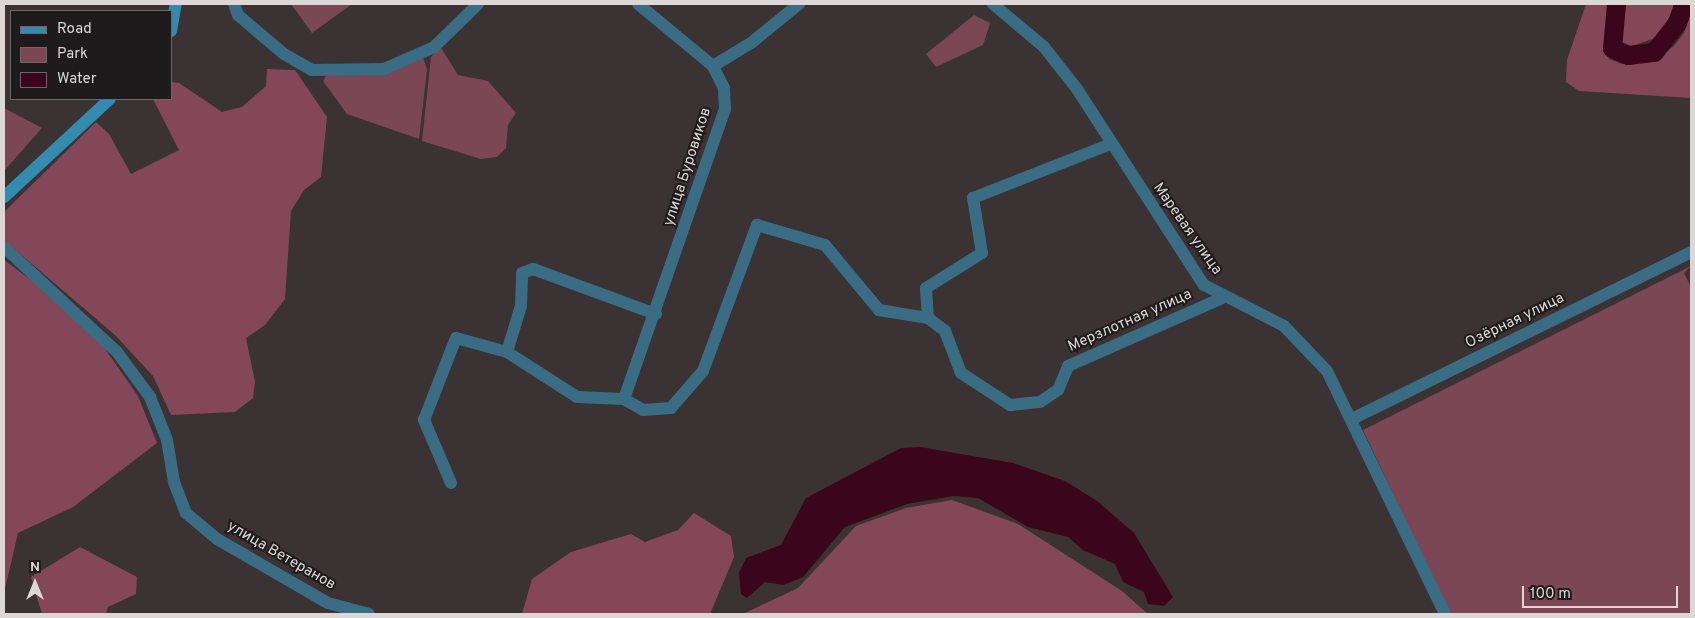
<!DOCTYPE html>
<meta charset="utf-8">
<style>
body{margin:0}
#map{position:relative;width:1695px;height:618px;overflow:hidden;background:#3b3234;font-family:Overpass,sans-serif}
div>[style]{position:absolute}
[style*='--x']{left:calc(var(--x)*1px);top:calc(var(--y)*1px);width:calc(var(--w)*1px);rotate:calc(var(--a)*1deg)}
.green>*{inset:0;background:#7b4755}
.forest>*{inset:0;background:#844759}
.water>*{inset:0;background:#3b051a}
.river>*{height:19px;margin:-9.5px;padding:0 9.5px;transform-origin:9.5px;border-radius:9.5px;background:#3b051a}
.street>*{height:12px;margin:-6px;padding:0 6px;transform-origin:6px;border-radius:6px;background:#3a6c84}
.secondary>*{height:12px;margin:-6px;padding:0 6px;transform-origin:6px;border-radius:6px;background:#348bb0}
span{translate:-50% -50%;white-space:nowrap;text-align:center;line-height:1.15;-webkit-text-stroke:4px #1f1b1c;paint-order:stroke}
.street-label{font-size:15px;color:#dcd6d7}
.frame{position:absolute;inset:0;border:5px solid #dcd6d7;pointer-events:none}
.legend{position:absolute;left:10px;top:10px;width:162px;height:90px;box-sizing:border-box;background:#1f1b1c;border:1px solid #6b6667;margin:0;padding:6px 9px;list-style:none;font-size:15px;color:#dcd6d7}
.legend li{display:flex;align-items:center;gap:10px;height:25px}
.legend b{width:25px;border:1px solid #6b6667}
.north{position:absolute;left:10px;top:558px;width:50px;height:50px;-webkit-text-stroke:4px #1f1b1c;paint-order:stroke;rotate:0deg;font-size:14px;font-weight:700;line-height:20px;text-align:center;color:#dcd6d7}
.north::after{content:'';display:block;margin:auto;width:18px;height:22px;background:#dcd6d7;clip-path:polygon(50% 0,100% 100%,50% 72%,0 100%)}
.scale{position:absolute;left:1522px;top:586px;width:156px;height:22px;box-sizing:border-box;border:2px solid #dcd6d7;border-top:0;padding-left:6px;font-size:15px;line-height:18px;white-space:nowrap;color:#dcd6d7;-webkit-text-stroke:4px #1f1b1c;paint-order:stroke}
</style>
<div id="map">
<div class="green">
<div style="clip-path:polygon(291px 4px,352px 4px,312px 33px)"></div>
<div style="clip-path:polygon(974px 15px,990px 23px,983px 45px,936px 67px,926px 54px)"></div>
<div style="clip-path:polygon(440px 46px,458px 75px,488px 81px,516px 113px,508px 125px,506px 148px,497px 157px,481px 159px,422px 141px,431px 57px)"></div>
<div style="clip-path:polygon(423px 57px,427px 70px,419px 139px,347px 114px,323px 81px,327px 74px,392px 71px)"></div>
<div style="clip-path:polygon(4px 108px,42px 128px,4px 171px)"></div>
<div style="clip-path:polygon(1691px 266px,1684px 273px,1691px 287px,1691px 614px,1450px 614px,1363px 430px)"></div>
</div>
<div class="forest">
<div style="clip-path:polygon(1586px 4px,1611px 4px,1605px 45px,1609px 59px,1622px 64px,1655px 60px,1674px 46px,1684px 33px,1691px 4px,1691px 98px,1579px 91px,1566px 82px,1567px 60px)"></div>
<div style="clip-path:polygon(1621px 4px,1675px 4px,1661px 36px,1632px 46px,1623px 45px,1618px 34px)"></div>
<div style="clip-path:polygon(267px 69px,295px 70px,327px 117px,321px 177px,304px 190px,291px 211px,285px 299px,265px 325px,246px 338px,255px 382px,253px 398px,235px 412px,171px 415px,153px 376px,115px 335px,4px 240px,4px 212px,96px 122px,109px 134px,131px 174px,179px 150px,153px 99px,171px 99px,171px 82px,179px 83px,222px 112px,242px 107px,266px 86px)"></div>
<div style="clip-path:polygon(4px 260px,38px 285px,103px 346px,138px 396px,157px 443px,73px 507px,18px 533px,4px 593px)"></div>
<div style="clip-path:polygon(952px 500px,1018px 524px,1122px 591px,1148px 614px,743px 614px,798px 588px,856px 526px,906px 508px)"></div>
<div style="clip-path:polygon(694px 513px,731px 536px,734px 557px,710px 614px,522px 614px,532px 579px,571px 552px,631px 534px,645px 542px,678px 530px)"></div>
<div style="clip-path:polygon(80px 547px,137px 577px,136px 594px,108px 607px,106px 614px,42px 614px,31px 577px)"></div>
</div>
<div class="water">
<div style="clip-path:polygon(920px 447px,1013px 463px,1065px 481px,1097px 501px,1134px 533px,1173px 597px,1164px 606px,1148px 604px,1144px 592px,1123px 582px,1115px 564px,1083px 550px,1068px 537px,1028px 527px,978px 498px,953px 496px,907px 504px,845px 527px,803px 577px,784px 585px,765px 582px,747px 598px,741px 594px,739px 573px,746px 558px,781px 545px,806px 498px,901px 448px)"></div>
</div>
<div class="river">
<div style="--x:1616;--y:4;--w:44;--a:95.2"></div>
<div style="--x:1612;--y:48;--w:17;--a:24"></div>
<div style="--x:1628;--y:55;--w:26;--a:-7"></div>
<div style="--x:1654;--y:52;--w:37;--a:-52"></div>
<div style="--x:1677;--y:23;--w:20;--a:-72"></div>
</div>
<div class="street">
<div style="--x:234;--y:4;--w:12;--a:70"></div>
<div style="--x:238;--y:15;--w:60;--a:40.3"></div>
<div style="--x:284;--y:54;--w:32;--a:30"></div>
<div style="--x:312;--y:70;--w:72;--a:-0.8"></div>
<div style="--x:384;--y:69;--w:55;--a:-23.7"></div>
<div style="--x:434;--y:47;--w:62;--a:-44.3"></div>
<div style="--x:993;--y:4;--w:67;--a:40.1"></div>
<div style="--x:1044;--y:47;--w:53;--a:51.8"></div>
<div style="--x:1077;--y:89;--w:234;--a:57.1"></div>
<div style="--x:1204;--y:285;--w:90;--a:27.1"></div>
<div style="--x:1284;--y:326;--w:62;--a:46.3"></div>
<div style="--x:1327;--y:371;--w:270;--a:64.1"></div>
<div style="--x:713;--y:66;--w:44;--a:-31.2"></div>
<div style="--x:751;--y:43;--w:62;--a:-39.1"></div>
<div style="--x:4;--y:247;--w:154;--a:42.9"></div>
<div style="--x:117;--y:352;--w:56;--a:53.7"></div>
<div style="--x:150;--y:397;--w:46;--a:68.4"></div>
<div style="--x:167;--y:440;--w:43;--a:80.5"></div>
<div style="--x:174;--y:482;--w:33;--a:69"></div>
<div style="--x:186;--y:513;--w:40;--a:40"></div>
<div style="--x:217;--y:539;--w:128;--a:30"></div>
<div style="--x:328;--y:603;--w:42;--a:15"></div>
<div style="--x:928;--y:318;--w:21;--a:37"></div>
<div style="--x:945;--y:331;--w:45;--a:69.1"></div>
<div style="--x:961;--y:373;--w:59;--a:33.1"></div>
<div style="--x:1010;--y:405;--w:30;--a:-6"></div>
<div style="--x:1040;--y:402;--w:22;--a:-34"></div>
<div style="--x:1058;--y:390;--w:26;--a:-67"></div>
<div style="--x:1068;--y:366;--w:168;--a:-23.8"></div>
<div style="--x:507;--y:352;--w:48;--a:-73.1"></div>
<div style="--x:521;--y:306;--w:33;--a:-88"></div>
<div style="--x:522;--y:273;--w:12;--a:-20"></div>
<div style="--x:533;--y:269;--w:131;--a:20.1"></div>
<div style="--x:624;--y:399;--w:22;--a:30"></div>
<div style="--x:643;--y:410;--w:28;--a:-4"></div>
<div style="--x:671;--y:408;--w:49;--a:-49.1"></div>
<div style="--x:703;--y:371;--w:156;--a:-69.7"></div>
<div style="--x:757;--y:225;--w:71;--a:16.4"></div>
<div style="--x:825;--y:245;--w:85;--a:50.3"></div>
<div style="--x:879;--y:310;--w:50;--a:9.3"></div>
<div style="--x:928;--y:318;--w:30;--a:-94"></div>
<div style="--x:926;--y:288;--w:66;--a:-32"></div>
<div style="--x:982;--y:253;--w:56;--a:-99.3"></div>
<div style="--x:973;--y:198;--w:148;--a:-21.4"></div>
<div style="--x:1352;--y:419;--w:378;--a:-26.2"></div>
<div style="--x:451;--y:483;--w:69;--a:-113.2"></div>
<div style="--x:424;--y:420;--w:88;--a:-68.7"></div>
<div style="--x:456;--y:338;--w:53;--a:15.4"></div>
<div style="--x:507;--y:352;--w:83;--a:32.7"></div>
<div style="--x:577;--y:397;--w:47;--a:2.4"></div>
<div style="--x:624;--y:399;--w:307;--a:-70.8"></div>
<div style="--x:725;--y:109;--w:21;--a:-93"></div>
<div style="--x:724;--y:88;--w:25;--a:-117"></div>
<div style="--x:713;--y:66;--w:97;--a:-140.4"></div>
</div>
<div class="secondary">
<div style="--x:171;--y:31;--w:27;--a:-80"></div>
<div style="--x:4;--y:197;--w:144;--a:-42.8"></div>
</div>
<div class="street-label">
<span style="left:688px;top:167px;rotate:-72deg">улица Буровиков</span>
<span style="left:1187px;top:229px;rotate:55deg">Маревая улица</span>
<span style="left:1130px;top:321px;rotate:-24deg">Мерзлотная улица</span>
<span style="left:1515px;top:321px;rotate:-26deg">Озёрная улица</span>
<span style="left:281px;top:556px;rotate:30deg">улица Ветеранов</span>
</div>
<div class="frame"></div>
<ul class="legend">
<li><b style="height:6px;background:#348bb0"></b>Road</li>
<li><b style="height:14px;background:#7b4755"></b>Park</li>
<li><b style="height:14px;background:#3b051a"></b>Water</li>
</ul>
<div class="north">N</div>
<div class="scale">100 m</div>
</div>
